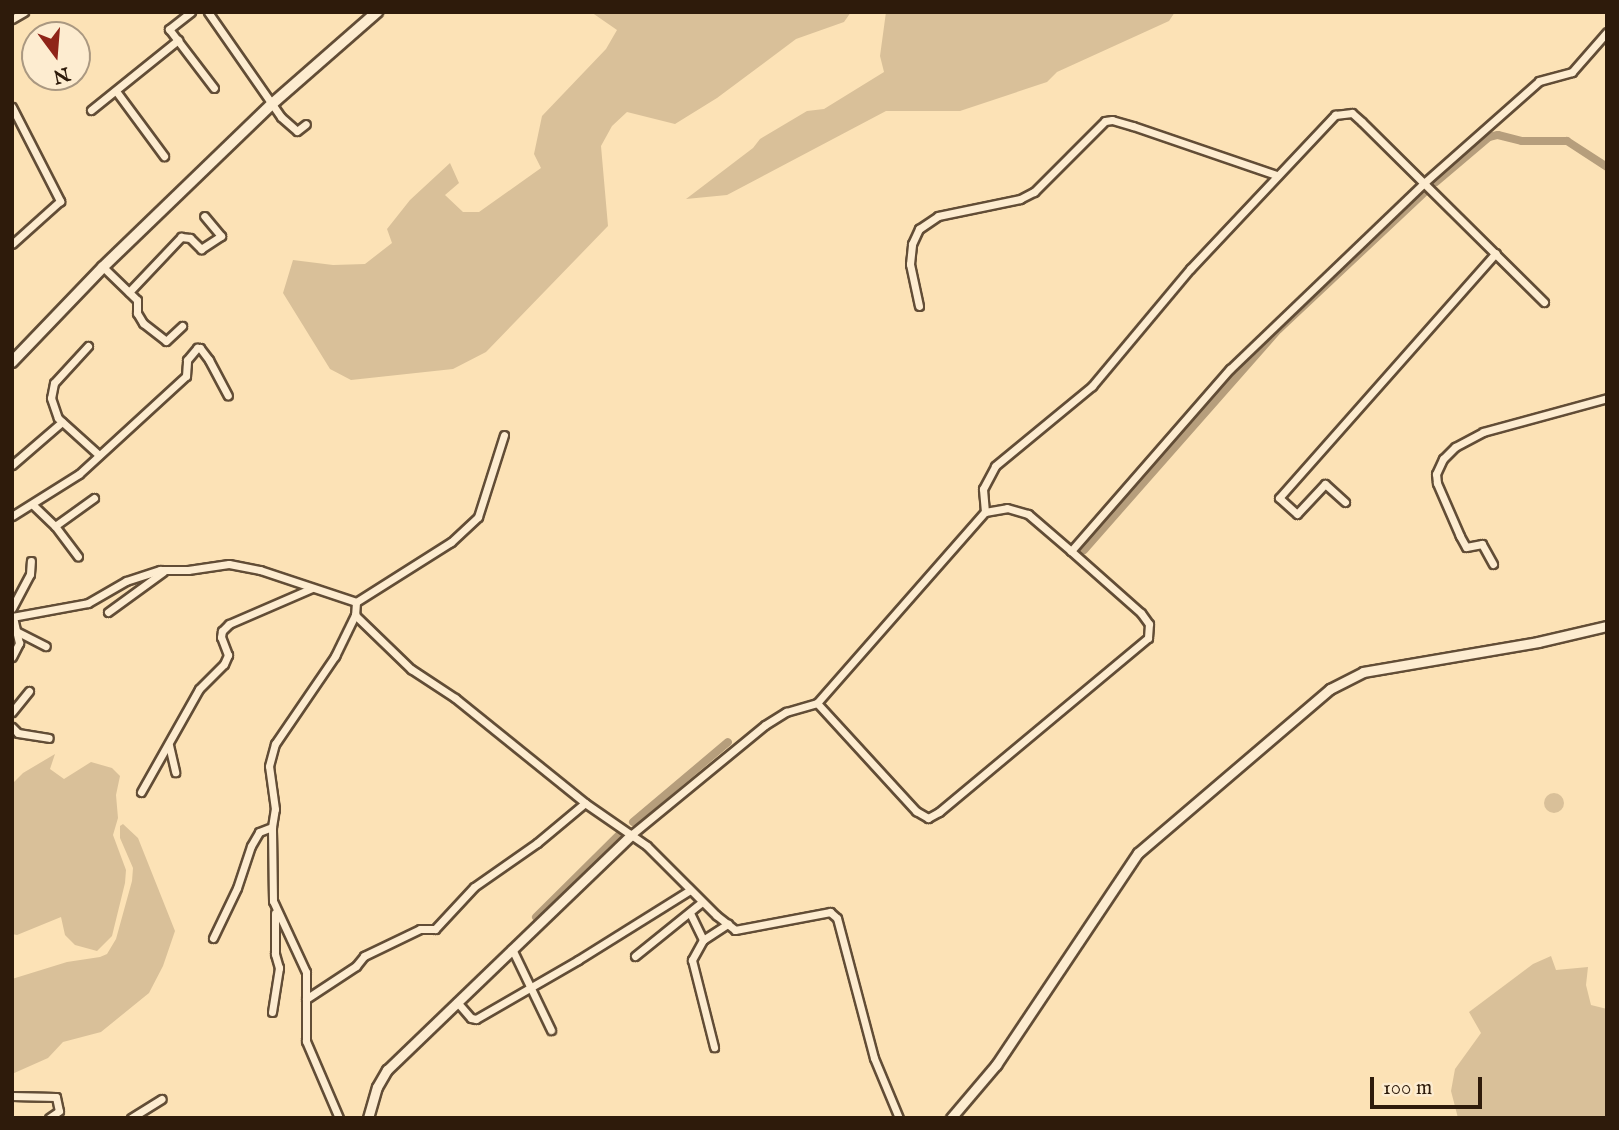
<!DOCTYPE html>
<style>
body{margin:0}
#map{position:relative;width:1619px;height:1130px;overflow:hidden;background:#fce2b6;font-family:"IM FELL English",serif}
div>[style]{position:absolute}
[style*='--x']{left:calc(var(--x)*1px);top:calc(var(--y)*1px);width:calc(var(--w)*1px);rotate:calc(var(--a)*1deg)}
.green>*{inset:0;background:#d9c099}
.round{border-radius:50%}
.canal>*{height:8px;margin:-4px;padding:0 4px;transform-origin:4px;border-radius:4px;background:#b69e7c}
.roads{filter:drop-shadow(2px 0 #624d36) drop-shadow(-2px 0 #624d36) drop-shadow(0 2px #624d36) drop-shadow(0 -2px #624d36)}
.minor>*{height:7px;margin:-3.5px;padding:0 3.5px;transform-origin:3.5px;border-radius:3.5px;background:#fdecd0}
.tertiary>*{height:9px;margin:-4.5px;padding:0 4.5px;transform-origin:4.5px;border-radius:4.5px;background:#fdecd0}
.secondary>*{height:10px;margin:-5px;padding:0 5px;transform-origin:5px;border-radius:5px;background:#fdecd0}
span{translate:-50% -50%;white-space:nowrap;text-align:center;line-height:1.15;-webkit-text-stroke:7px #fdecd0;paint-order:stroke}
.frame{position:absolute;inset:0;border:14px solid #2e1b0b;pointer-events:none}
.north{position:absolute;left:21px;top:21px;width:70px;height:70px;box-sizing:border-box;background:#fdecd0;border:2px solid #aa9881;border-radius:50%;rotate:164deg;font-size:19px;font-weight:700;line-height:28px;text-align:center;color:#2e1b0b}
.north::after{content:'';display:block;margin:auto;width:24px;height:32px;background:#8f2418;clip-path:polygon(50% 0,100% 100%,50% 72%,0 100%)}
.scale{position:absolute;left:1370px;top:1077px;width:112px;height:32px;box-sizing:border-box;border:4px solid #2e1b0b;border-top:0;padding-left:9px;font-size:21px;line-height:24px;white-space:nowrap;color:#2e1b0b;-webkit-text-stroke:5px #fdecd0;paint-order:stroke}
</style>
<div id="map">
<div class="green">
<div style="clip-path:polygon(591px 12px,851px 12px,844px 22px,796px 39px,717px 98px,675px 124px,627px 112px,612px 126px,601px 146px,608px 226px,486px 352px,453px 369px,351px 380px,330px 369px,283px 293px,293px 260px,333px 265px,365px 264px,392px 243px,387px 229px,410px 200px,450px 163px,459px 183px,445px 195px,463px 212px,479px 212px,541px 168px,534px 154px,542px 116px,606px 49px,617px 30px)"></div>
<div style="clip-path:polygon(886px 12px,1175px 12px,1169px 21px,1057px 72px,1047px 82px,960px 111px,886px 111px,727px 195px,686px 199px,753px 148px,760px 139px,807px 111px,824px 109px,884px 72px,880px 56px)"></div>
<div style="clip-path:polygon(55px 754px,50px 769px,64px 779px,91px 762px,112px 768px,120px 776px,116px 795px,118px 818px,113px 835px,126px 870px,125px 883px,112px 936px,97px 951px,75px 945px,65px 935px,61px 917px,17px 935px,12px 934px,12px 784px,23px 773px)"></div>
<div class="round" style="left:1544px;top:793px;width:20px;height:20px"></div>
<div style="clip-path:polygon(123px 824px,138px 838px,175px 931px,163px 966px,149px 993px,101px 1032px,63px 1042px,48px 1058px,12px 1074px,12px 979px,67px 962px,100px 957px,107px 954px,116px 939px,132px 881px,133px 868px,120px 838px,120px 826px)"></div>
<div style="clip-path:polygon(1551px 956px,1556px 970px,1588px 967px,1586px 985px,1591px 1005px,1607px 1009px,1607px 1118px,1458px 1118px,1451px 1091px,1455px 1069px,1481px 1033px,1469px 1012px,1533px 964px)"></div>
</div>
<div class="canal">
<div style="--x:1436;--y:182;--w:70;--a:-40.3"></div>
<div style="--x:1489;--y:137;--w:9;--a:-13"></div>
<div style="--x:1498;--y:135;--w:25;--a:14"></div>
<div style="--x:1522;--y:141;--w:45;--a:0"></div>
<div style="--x:1567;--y:141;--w:48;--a:33"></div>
<div style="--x:1084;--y:550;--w:295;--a:-48.6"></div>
<div style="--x:1279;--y:329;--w:200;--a:-43.2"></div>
<div style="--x:633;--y:822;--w:124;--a:-40.1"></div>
<div style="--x:536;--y:917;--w:120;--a:-44.7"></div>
</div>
<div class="roads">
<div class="minor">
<div style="--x:191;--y:12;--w:28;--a:142"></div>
<div style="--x:169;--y:29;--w:74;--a:52.7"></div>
<div style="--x:208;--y:12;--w:128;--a:55.2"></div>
<div style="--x:281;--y:117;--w:21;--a:41"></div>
<div style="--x:297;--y:131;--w:11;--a:-38"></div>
<div style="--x:12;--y:19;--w:14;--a:-30"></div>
<div style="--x:116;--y:91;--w:81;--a:53.6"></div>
<div style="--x:12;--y:107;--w:106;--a:62.9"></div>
<div style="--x:60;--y:201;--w:64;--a:138.1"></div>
<div style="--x:91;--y:110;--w:112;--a:-38.8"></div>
<div style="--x:103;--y:267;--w:47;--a:44.1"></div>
<div style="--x:137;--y:300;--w:13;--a:90"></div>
<div style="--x:137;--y:313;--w:12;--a:59"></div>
<div style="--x:143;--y:323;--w:29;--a:38"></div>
<div style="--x:166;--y:341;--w:22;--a:-43"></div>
<div style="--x:129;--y:292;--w:76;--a:-46.6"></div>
<div style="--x:181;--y:237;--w:9;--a:6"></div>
<div style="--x:190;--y:238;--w:16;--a:45"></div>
<div style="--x:201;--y:249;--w:24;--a:-33"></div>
<div style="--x:221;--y:236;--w:26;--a:-130"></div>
<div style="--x:919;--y:306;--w:43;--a:-102.1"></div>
<div style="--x:910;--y:264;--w:20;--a:-84"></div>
<div style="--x:912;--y:244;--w:17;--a:-65"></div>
<div style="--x:919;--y:229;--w:23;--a:-34"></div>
<div style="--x:938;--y:216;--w:84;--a:-11.7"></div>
<div style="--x:1020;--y:199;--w:16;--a:-27"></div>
<div style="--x:1034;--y:192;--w:100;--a:-45"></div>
<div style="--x:1105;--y:121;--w:7;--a:-8"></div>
<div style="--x:1112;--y:120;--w:22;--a:16"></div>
<div style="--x:1133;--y:126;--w:151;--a:18.9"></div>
<div style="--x:88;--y:346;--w:50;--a:132.6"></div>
<div style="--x:54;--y:383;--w:15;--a:101"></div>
<div style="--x:51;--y:398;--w:21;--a:71"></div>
<div style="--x:58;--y:418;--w:55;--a:42.1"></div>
<div style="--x:504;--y:435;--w:86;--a:107.6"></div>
<div style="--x:478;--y:517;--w:37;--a:137"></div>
<div style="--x:451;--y:542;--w:112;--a:147.7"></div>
<div style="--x:356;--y:602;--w:13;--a:94"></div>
<div style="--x:355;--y:615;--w:78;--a:44"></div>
<div style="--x:411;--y:669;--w:53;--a:33.4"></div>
<div style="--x:455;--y:698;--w:167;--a:38.9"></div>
<div style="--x:585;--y:803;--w:75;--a:34.7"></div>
<div style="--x:647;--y:846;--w:98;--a:45"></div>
<div style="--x:716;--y:915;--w:24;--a:38"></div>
<div style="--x:735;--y:930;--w:97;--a:-10.7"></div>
<div style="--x:830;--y:912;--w:9;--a:41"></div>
<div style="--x:837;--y:918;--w:145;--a:75.2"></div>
<div style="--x:874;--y:1058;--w:65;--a:67.4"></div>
<div style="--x:12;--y:465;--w:66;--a:-40.7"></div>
<div style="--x:1345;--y:502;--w:27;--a:-138"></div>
<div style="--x:1325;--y:484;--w:41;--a:133"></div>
<div style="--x:1297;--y:514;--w:24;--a:-138"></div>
<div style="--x:1279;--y:498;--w:327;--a:-48.5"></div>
<div style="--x:33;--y:505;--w:30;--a:44"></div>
<div style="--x:55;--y:526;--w:38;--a:53"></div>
<div style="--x:985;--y:512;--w:23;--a:-95"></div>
<div style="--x:983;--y:489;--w:26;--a:-62"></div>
<div style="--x:995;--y:466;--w:126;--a:-39.5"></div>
<div style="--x:1092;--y:386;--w:153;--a:-50.1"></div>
<div style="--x:1190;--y:269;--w:212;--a:-46.7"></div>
<div style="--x:1335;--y:115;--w:17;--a:-7"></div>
<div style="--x:1352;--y:113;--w:13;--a:42"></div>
<div style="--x:1362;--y:122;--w:256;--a:44.7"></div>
<div style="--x:12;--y:516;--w:79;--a:-32.1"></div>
<div style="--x:79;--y:474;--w:145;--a:-42.5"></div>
<div style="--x:186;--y:376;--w:16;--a:-86"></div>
<div style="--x:187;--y:360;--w:16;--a:-50"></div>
<div style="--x:197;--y:348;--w:3;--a:0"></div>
<div style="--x:200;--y:348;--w:15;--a:53"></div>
<div style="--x:209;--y:360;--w:40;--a:62"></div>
<div style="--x:55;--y:526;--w:48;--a:-35.7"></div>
<div style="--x:1493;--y:564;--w:23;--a:-119"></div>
<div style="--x:1482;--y:544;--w:16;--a:169"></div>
<div style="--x:1466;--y:547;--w:13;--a:-119"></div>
<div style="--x:1460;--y:536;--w:58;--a:-113.5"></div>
<div style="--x:1437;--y:483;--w:9;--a:-96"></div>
<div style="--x:1436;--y:474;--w:17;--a:-65"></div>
<div style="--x:1443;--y:459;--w:17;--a:-45"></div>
<div style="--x:1455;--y:447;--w:32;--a:-28"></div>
<div style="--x:1483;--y:432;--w:129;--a:-15.3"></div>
<div style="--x:12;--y:608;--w:38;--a:-62"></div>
<div style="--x:30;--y:574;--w:13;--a:-86"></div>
<div style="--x:108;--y:612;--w:68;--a:-36"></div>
<div style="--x:12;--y:617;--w:77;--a:-10.4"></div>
<div style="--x:88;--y:603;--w:44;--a:-30.1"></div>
<div style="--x:126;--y:581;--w:36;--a:-18"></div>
<div style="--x:160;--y:570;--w:28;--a:0"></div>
<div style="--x:188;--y:570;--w:41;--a:-8.3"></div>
<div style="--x:229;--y:564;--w:32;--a:11"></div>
<div style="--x:260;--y:570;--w:101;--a:18.4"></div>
<div style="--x:18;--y:632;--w:31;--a:27"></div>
<div style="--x:12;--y:657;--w:16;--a:-63"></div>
<div style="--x:19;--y:643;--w:27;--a:-103"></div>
<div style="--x:817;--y:703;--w:147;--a:47.5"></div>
<div style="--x:916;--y:811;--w:14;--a:30"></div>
<div style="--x:928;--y:818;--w:13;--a:-29"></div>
<div style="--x:939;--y:812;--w:272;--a:-39.8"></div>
<div style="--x:1148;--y:638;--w:14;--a:-86"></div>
<div style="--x:1149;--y:624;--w:14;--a:-126"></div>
<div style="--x:1141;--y:613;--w:94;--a:-138.5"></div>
<div style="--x:12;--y:712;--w:27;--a:-51"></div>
<div style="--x:12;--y:727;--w:8;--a:45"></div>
<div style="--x:18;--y:733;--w:31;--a:9"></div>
<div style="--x:169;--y:745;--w:28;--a:77"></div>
<div style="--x:141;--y:792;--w:118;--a:-60.6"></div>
<div style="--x:199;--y:689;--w:35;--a:-45"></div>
<div style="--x:224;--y:664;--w:10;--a:-66"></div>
<div style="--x:228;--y:655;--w:19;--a:-111"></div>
<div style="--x:221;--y:637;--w:6;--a:-81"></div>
<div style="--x:222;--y:631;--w:10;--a:-45"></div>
<div style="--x:229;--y:624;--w:90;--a:-23.4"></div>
<div style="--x:631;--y:835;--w:173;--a:-39.4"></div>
<div style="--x:765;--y:725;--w:25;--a:-32"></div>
<div style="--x:786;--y:712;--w:32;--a:-16"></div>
<div style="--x:817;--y:703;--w:254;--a:-48.7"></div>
<div style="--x:985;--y:512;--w:22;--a:-10"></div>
<div style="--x:1007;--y:508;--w:22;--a:16"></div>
<div style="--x:1028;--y:514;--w:57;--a:40.7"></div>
<div style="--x:1071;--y:551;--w:242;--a:-48.9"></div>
<div style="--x:1230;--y:369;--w:270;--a:-43.8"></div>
<div style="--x:1425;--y:182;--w:152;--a:-41.5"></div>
<div style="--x:1539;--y:81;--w:34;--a:-15"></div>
<div style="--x:1572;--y:72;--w:53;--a:-48.8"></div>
<div style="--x:690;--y:913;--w:30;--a:64"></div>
<div style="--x:703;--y:940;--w:23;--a:119"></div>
<div style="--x:692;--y:960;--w:90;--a:75.8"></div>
<div style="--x:213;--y:938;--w:55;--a:-64.4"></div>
<div style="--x:237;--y:888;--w:44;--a:-71.6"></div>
<div style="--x:251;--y:846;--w:16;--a:-60"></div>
<div style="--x:259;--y:832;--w:14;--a:-21"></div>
<div style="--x:703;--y:940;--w:30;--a:-33"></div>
<div style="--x:512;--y:949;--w:90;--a:64.3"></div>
<div style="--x:635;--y:956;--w:86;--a:-38.9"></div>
<div style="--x:306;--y:999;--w:60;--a:-33.4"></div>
<div style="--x:356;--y:966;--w:13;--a:-51"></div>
<div style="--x:364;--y:956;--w:62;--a:-25.7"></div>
<div style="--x:420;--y:929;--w:15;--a:0"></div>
<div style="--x:435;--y:929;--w:57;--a:-47.1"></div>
<div style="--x:474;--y:887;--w:77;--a:-34.9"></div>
<div style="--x:537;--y:843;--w:62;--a:-39.8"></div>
<div style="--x:457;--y:1002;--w:21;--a:49"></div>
<div style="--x:471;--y:1018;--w:5;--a:11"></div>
<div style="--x:476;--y:1019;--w:118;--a:-30"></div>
<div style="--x:578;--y:960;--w:132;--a:-32"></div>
<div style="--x:272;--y:1012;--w:45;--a:-81"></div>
<div style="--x:279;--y:968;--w:15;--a:-106"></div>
<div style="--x:275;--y:954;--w:41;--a:-90"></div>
<div style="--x:12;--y:1096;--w:44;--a:1.3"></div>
<div style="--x:56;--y:1097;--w:14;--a:78"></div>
<div style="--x:59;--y:1111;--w:12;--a:145"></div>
<div style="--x:131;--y:1118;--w:36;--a:-32"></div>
<div style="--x:339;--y:1118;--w:84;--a:-113.2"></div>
<div style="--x:306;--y:1041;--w:69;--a:-90"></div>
<div style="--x:306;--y:972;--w:78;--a:-114.9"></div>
<div style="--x:273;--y:901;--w:74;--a:-90.8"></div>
<div style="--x:272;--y:827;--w:18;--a:-81"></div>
<div style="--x:275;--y:809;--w:43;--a:-97.9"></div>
<div style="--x:269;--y:766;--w:23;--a:-75"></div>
<div style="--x:275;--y:744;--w:107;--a:-55.7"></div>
<div style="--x:335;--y:656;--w:46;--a:-64"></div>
</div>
<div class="tertiary">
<div style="--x:368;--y:1118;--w:32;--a:-74"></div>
<div style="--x:377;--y:1087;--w:20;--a:-60"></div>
<div style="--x:387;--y:1070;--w:339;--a:-43.9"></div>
<div style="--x:951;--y:1118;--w:70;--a:-49.7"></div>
<div style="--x:996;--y:1065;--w:255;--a:-56.2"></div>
<div style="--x:1138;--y:853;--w:253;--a:-40.5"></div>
<div style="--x:1330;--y:689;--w:37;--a:-27"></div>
<div style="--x:1363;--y:672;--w:178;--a:-9.7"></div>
<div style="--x:1538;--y:642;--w:71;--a:-13.1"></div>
</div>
<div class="secondary">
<div style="--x:12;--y:362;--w:132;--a:-46.2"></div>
<div style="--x:103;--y:267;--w:235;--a:-44"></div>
<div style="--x:272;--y:104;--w:140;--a:-41.2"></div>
</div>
</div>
<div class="frame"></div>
<div class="north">N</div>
<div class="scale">100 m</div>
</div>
